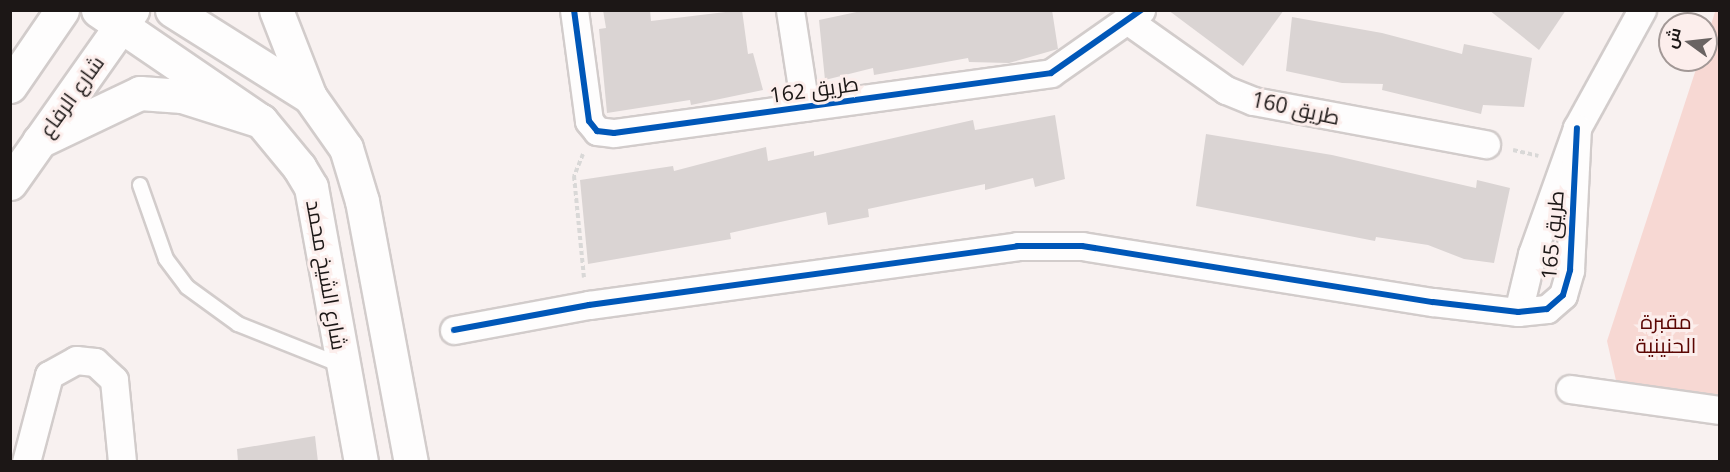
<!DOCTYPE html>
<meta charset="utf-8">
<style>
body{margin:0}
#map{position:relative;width:1730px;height:472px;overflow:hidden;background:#f8f1f0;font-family:"Open Sans",Cairo,sans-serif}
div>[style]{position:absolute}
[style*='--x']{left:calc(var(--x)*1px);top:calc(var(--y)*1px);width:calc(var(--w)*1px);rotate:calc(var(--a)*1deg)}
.green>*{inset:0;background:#f7d8d3}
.building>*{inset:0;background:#dad4d3}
.path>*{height:4px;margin-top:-2px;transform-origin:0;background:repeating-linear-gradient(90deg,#d9d8d7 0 4.5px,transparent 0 7.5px)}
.roads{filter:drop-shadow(2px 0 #d2cccb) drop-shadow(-2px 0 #d2cccb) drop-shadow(0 2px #d2cccb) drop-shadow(0 -2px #d2cccb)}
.lane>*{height:14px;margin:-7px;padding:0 7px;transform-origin:7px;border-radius:7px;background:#fefdfd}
.street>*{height:27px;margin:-13.5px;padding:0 13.5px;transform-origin:13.5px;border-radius:13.5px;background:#fefdfd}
.secondary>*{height:33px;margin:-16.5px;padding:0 16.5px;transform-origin:16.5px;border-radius:16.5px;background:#fefdfd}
.primary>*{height:33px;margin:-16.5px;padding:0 16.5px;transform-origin:16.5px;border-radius:16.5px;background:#fefdfd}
.cycleway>*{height:6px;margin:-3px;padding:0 3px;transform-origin:3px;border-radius:3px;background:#0057b8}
span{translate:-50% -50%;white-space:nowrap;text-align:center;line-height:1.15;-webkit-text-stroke:6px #fceeec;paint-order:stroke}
.street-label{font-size:21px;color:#1c1716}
.park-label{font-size:21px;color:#5b0603}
.frame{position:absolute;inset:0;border:12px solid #1c1716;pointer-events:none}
.north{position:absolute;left:1658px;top:12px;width:60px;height:60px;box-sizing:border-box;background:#fceeec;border:2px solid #a29896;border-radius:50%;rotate:285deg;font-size:16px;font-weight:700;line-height:24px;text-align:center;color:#1c1716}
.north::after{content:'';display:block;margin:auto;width:21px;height:27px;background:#696362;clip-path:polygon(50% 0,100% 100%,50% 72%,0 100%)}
</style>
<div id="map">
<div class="green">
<div style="clip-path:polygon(1719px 11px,1719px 396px,1617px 385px,1607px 341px,1699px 60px,1706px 60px,1706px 40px,1715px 12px)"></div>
</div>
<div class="building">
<div style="clip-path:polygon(603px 10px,650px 10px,651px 21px,742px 10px,748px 54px,753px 53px,763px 90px,691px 105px,690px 100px,607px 113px,599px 29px,606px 28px)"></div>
<div style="clip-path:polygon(866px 10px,1052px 10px,1058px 49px,1009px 63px,969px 62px,968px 58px,874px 75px,873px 68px,825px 80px,819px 20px)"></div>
<div style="clip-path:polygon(1168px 10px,1284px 10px,1243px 66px)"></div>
<div style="clip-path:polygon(1489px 10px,1566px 10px,1539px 50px)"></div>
<div style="clip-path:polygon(1292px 17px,1382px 33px,1462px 54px,1464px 44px,1532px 58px,1524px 107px,1483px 105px,1481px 114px,1382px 90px,1383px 84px,1342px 83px,1286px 71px)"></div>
<div style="clip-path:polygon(1055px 115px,1065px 179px,1035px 187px,1033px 178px,985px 190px,985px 184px,868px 209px,869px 217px,828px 225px,826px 212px,730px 233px,731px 239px,588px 264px,580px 180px,673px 166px,674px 171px,766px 147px,768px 161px,814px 151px,814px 156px,973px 120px,975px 130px)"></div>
<div style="clip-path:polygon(1206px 134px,1332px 155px,1476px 188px,1477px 180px,1510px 188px,1494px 263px,1464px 259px,1428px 245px,1376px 237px,1375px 241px,1196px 206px)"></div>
<div style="clip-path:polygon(315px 436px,318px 462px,238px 462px,237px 449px)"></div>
</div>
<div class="path">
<div style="--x:1513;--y:150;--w:26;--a:13"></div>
<div style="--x:583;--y:154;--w:24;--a:112"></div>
<div style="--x:574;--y:176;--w:102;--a:84.4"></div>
</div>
<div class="roads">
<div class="lane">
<div style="--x:140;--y:185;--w:78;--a:70.6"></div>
<div style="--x:166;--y:259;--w:35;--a:53"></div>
<div style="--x:187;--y:287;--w:63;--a:36"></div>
<div style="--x:238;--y:324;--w:111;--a:21.7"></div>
</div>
<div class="street">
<div style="--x:574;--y:10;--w:112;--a:82.3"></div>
<div style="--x:589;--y:121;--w:13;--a:51"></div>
<div style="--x:597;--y:131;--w:17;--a:7"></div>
<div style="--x:614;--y:133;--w:441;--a:-7.8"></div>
<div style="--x:1051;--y:73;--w:110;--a:-35"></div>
<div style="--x:790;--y:10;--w:98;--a:81.2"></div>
<div style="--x:1127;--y:20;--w:121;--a:35.3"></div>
<div style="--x:1226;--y:90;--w:29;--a:22"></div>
<div style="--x:1253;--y:101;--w:237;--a:10.5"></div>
<div style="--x:1518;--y:312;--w:60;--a:-76.4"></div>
<div style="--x:1532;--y:254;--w:134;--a:-70.3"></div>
<div style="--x:1577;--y:128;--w:135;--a:-61.2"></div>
<div style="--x:454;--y:330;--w:137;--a:-10.5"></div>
<div style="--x:589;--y:305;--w:432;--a:-7.8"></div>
<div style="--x:1017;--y:246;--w:65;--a:0"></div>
<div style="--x:1082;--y:246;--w:355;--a:9.1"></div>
<div style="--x:1433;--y:302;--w:86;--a:6.7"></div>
<div style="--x:1518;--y:312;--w:29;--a:-6"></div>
<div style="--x:1547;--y:309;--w:21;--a:-41"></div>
<div style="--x:1563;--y:295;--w:26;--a:-74"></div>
<div style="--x:1570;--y:270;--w:142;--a:-87.2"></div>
<div style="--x:1570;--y:389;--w:151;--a:8"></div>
<div style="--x:26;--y:462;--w:90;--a:-75.2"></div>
<div style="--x:49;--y:375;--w:31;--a:-29"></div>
<div style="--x:76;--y:360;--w:19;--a:6"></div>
<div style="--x:95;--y:362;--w:26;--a:43"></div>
<div style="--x:114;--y:380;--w:82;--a:84.4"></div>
</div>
<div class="secondary">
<div style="--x:98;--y:10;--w:197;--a:34.3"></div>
<div style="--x:261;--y:121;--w:60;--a:50.4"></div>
<div style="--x:299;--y:167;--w:23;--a:59"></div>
<div style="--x:311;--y:187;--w:280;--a:79.7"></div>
<div style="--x:172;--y:10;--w:163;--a:32.2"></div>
<div style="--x:310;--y:97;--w:62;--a:54.8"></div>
<div style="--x:346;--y:148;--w:55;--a:73.2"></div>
<div style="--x:362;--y:201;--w:266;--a:79.4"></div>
</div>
<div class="primary">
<div style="--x:276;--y:10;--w:93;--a:68.7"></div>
<div style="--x:10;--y:86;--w:92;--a:-55.6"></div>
<div style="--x:39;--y:141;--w:112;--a:-25.4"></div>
<div style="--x:140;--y:93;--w:42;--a:4.1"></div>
<div style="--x:182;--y:96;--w:83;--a:17.6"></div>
<div style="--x:10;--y:183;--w:212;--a:-54.8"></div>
</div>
</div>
<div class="cycleway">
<div style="--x:574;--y:10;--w:112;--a:82.3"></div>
<div style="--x:589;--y:121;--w:13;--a:51"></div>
<div style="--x:597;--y:131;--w:17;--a:7"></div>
<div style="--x:614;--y:133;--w:441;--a:-7.8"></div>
<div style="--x:1051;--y:73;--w:110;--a:-35"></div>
<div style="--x:454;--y:330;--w:137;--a:-10.5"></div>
<div style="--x:589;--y:305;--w:432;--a:-7.8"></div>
<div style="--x:1017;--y:246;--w:65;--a:0"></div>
<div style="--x:1082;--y:246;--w:355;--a:9.1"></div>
<div style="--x:1433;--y:302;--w:86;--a:6.7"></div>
<div style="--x:1518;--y:312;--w:29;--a:-6"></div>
<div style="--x:1547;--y:309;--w:21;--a:-41"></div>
<div style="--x:1563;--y:295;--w:26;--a:-74"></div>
<div style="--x:1570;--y:270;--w:142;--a:-87.2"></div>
</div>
<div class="street-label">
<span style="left:814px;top:89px;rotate:-8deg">طريق 162</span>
<span style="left:71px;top:96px;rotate:-54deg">شارع الرفاع</span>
<span style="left:1296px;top:108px;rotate:12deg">طريق 160</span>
<span style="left:1552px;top:235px;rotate:-85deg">طريق 165</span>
<span style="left:327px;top:275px;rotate:80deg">شارع الشيخ محمد</span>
</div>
<div class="park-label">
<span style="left:1666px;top:333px">مقبرة<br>الحنينية</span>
</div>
<div class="frame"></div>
<div class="north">ش</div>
</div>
